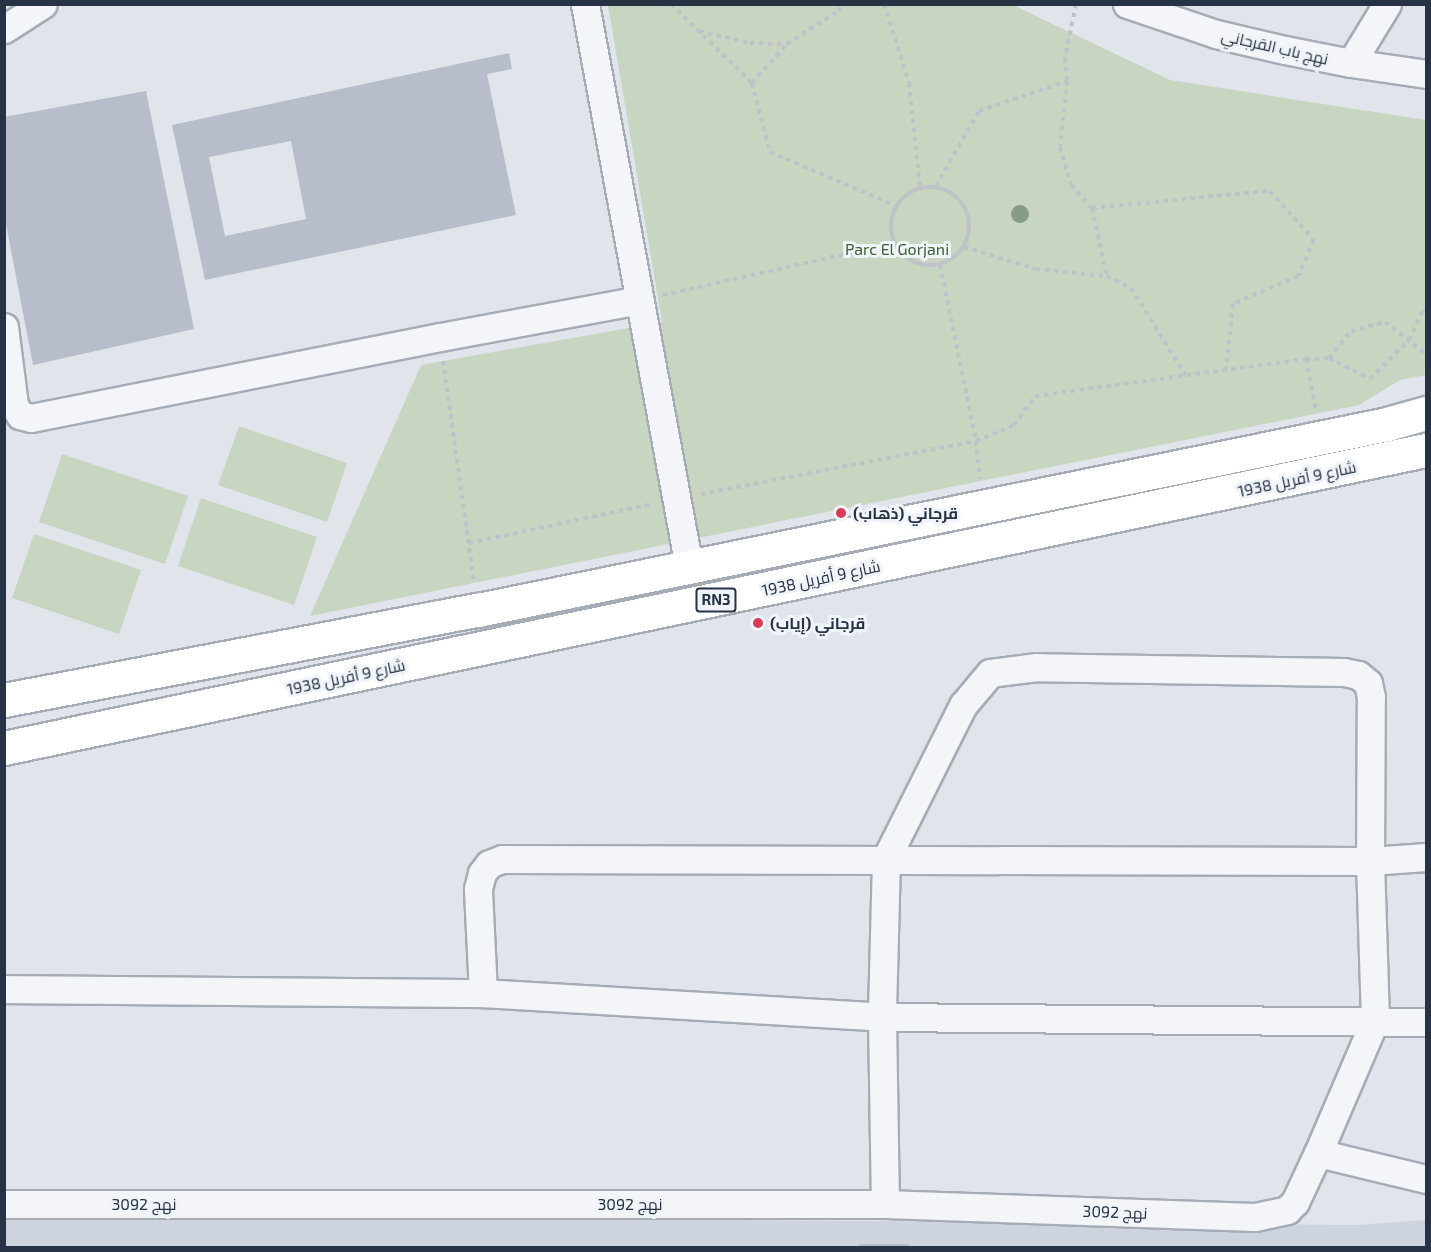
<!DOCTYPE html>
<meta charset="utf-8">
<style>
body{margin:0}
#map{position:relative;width:1431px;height:1252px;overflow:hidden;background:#e1e5eb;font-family:"Exo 2",Cairo,sans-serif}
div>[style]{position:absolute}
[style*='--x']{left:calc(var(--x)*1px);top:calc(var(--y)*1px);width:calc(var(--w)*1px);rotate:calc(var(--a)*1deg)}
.built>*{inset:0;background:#ced4dd}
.green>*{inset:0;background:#c7d5c1}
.building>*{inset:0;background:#b7bec9}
.path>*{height:4px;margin-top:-2px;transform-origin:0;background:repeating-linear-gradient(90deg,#bfc2c9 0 4.5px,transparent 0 9px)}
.path>.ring{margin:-2px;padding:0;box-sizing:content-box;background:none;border:4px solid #bfc2c9;border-radius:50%}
.roads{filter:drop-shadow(2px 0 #a5acb6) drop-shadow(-2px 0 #a5acb6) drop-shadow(0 2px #a5acb6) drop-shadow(0 -2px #a5acb6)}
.minor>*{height:27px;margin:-13.5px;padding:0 13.5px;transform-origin:13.5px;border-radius:13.5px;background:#f4f5f8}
.major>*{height:33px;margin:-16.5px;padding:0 16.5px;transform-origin:16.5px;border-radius:16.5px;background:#fff}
.trees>*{width:18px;height:18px;margin:-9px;border-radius:50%;background:#879c86}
.dots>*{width:16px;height:16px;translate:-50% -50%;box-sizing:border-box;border:3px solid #f0f4f8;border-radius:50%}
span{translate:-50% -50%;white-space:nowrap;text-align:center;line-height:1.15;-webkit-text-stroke:6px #f0f4f8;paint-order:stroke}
.shield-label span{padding:2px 4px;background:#f0f4f8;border:2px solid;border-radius:4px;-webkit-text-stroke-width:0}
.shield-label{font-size:15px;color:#273244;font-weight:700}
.street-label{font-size:16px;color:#273244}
.park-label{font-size:16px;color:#3d6034}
.poi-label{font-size:16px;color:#273244;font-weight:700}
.left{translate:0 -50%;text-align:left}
.frame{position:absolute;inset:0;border:6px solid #273244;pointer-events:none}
</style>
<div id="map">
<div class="built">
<div style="clip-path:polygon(5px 1214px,1356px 1225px,1426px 1220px,1426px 1248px,5px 1248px)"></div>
</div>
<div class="green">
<div style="clip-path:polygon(608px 5px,1013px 5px,1170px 80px,1426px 120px,1426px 375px,1400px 380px,1359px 405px,310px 616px,421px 365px,662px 322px)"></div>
<div style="clip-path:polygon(239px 426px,347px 463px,327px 522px,218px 485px)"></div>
<div style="clip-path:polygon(62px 454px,188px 496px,165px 564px,39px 522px)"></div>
<div style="clip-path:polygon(201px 498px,317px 537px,294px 605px,178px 566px)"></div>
<div style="clip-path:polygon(34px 534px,141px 570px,119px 634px,12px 598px)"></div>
</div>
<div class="building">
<div style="clip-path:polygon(evenodd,509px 53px,512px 69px,487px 74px,516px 215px,205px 280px,172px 125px,509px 53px,291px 141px,306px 219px,225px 236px,209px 157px,291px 141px)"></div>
<div style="clip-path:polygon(146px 91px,194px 329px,33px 365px,4px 214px,4px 117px)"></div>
<div style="clip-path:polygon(859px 1244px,909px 1244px,909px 1248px,859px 1248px)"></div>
</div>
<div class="path">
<div style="--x:671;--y:4;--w:113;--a:44.3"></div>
<div style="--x:752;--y:83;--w:71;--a:75.4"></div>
<div style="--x:770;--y:152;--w:137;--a:23.2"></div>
<div style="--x:884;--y:4;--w:83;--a:72.4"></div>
<div style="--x:909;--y:83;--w:105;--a:84"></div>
<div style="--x:1076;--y:4;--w:55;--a:101.5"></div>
<div style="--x:1065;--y:58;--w:23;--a:85"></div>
<div style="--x:1067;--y:81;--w:66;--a:96.1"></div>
<div style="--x:1060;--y:147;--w:40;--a:74"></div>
<div style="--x:1071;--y:185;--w:31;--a:48"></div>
<div style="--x:1092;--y:208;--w:70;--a:77.6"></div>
<div style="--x:699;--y:31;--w:52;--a:13.2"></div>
<div style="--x:750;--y:43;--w:37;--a:2"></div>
<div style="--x:787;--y:44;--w:61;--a:-32.9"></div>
<div style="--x:838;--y:11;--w:9;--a:-54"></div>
<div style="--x:752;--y:83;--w:52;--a:-48.1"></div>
<div style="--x:936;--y:186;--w:86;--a:-60.2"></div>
<div style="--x:979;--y:111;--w:93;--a:-18.8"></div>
<div class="ring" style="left:891px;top:187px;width:74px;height:74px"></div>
<div style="--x:1092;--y:208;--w:179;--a:-5.5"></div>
<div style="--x:1270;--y:191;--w:66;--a:48.1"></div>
<div style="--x:1314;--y:240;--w:39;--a:114"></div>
<div style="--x:1298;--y:276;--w:71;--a:156.7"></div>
<div style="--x:1233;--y:304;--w:66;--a:96.1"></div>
<div style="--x:964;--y:247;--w:75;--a:17"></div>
<div style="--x:1036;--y:269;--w:71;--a:5.6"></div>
<div style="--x:1107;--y:276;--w:27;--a:27"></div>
<div style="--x:1131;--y:288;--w:104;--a:58"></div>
<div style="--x:940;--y:265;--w:180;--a:78.4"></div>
<div style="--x:976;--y:441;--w:38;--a:84"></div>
<div style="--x:663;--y:295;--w:237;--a:-12.7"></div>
<div style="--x:1329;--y:358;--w:35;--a:-51"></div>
<div style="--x:1351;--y:331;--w:35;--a:-15"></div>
<div style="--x:1385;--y:322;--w:52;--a:38"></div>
<div style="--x:1306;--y:359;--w:52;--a:78.9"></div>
<div style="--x:443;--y:361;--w:223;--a:82"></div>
<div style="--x:701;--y:494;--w:280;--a:-10.9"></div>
<div style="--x:976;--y:441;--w:41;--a:-22.8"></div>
<div style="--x:1014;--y:425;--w:36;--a:-54"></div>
<div style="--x:1035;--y:396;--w:274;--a:-7.8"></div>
<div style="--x:1306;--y:359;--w:23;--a:-2"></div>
<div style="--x:1329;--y:358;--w:46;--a:27.1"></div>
<div style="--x:1370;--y:379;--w:55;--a:-45"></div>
<div style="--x:1409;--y:340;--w:31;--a:-65"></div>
<div style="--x:1422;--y:312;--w:4;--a:-14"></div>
<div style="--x:469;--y:543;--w:188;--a:-12"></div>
</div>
<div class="roads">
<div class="minor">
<div style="--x:585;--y:4;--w:573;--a:79.53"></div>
<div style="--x:1127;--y:4;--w:94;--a:18.6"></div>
<div style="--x:1216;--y:34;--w:71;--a:13.1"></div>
<div style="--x:1285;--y:50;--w:67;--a:11.1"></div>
<div style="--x:1351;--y:63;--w:76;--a:8.3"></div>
<div style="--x:4;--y:29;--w:46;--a:-32.7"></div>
<div style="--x:1351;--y:63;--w:69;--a:-58.6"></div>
<div style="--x:4;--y:327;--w:79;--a:82.7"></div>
<div style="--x:14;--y:405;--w:12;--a:59"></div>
<div style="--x:20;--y:415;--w:11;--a:15"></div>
<div style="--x:31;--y:418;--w:417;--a:-11.2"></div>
<div style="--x:440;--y:337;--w:202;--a:-10.5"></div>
<div style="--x:4;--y:989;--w:479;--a:0.5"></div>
<div style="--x:483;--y:993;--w:400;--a:3.4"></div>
<div style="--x:882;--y:1017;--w:544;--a:0.53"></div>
<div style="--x:483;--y:993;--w:104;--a:-92.8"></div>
<div style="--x:478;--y:889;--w:16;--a:-76"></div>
<div style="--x:482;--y:873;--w:11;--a:-52"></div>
<div style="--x:489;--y:864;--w:14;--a:-21"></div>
<div style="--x:502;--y:859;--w:868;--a:0.13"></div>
<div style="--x:1370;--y:861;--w:56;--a:-4.1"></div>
<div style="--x:1318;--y:1153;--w:111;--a:13.5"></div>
<div style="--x:4;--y:1204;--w:881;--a:0"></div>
<div style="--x:885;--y:1204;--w:370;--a:2"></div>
<div style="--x:1255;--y:1217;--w:33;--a:-12"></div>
<div style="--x:1287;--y:1210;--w:11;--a:-45"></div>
<div style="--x:1295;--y:1202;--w:54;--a:-64.9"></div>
<div style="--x:1318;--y:1153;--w:145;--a:-66.8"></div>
<div style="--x:1375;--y:1020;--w:159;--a:-91.8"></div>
<div style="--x:1370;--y:861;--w:164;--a:-89.7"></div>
<div style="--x:1371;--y:697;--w:14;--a:-102"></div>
<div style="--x:1368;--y:683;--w:13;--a:-141"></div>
<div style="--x:1358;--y:675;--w:14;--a:-168"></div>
<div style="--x:1344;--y:672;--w:307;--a:-179.1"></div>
<div style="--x:1037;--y:667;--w:47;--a:172.7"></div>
<div style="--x:990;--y:673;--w:16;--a:130"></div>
<div style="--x:980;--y:685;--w:26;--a:130"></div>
<div style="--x:963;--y:705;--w:172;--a:116.6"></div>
<div style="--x:886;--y:859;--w:158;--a:91.5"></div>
<div style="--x:882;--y:1017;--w:187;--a:89.1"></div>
</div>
<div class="major">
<div style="--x:4;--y:700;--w:482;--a:-10.8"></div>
<div style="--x:478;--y:610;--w:928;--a:-11.56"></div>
<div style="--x:1387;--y:424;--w:41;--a:-15.8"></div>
<div style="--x:4;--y:748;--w:1453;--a:-11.84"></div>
</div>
</div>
<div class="trees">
<div style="left:1020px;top:214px"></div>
</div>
<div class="dots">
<div style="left:841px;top:513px;background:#d93c57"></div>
<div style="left:758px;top:623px;background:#d93c57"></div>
</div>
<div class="shield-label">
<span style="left:716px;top:600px">RN3</span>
</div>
<div class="street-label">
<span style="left:1275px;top:47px;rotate:13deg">نهج باب القرجاني</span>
<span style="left:1297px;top:479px;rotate:-12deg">شارع 9 أفريل 1938</span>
<span style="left:821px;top:578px;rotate:-12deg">شارع 9 أفريل 1938</span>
<span style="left:346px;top:677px;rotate:-12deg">شارع 9 أفريل 1938</span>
<span style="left:144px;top:1204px">نهج 3092</span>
<span style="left:630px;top:1204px">نهج 3092</span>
<span style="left:1115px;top:1212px;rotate:2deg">نهج 3092</span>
</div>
<div class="park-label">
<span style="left:897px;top:249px">Parc El Gorjani</span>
</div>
<div class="poi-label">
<span class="left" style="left:853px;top:513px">قرجاني (ذهاب)</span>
<span class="left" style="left:770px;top:623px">قرجاني (إياب)</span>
</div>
<div class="frame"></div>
</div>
